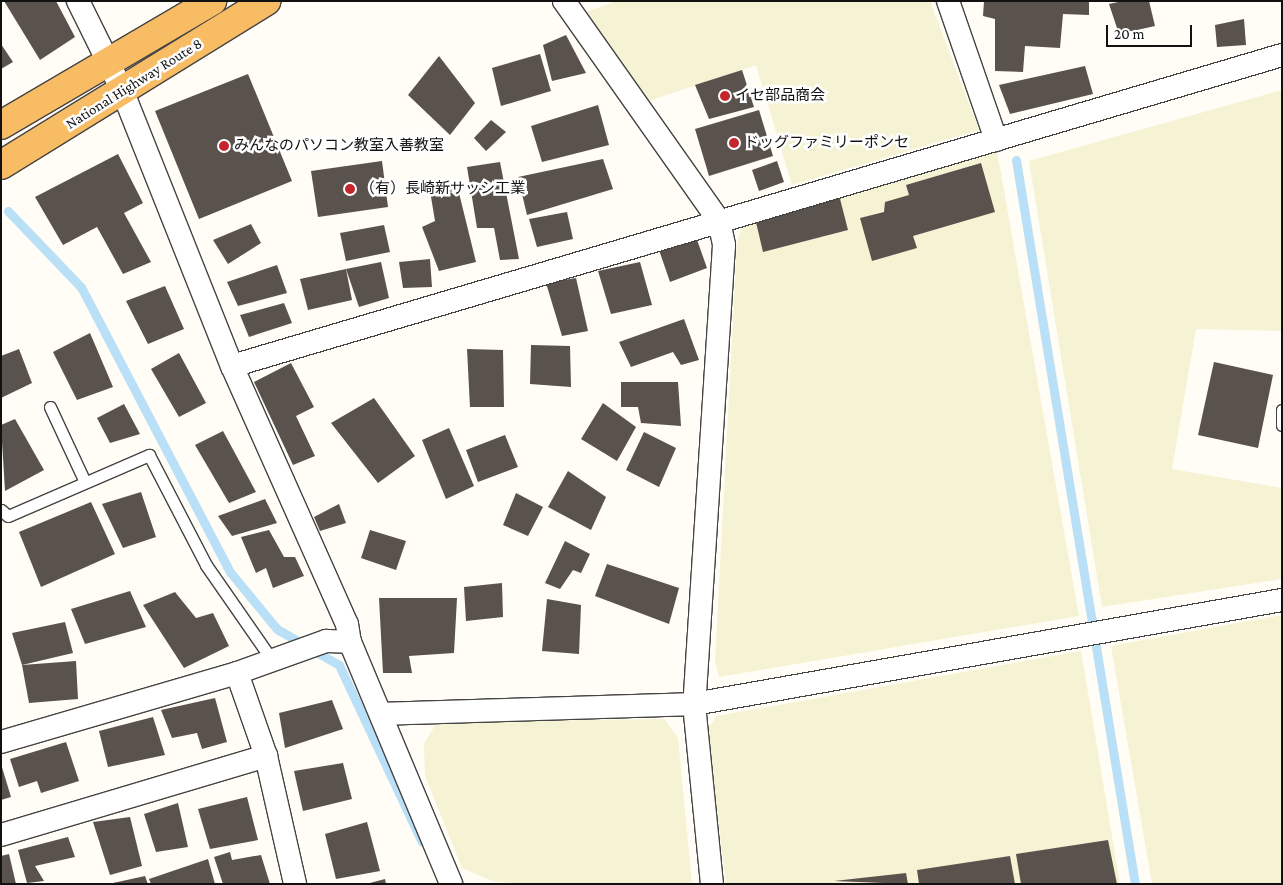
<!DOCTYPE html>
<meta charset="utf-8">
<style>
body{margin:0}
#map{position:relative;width:1283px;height:885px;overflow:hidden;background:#fffdf5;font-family:"Crimson Pro","Noto Sans JP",serif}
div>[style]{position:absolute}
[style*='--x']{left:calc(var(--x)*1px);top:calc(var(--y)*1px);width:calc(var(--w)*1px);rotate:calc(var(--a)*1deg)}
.farmland>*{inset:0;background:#f6f3d4}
.stream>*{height:9px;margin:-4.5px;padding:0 4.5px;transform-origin:4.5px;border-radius:4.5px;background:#b9e0f7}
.building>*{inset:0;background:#5a524d}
.roads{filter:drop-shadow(1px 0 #444) drop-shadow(-1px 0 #444) drop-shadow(0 1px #444) drop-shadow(0 -1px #444)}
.service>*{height:11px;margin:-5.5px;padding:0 5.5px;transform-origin:5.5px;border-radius:5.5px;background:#fff}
.minor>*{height:22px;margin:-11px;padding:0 11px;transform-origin:11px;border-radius:11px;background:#fff}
.trunk>*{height:28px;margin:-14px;padding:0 14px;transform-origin:14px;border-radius:14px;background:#f7bc64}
.dots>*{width:14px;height:14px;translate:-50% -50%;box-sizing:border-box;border:2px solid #fff;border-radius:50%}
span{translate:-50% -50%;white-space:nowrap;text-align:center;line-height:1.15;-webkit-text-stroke:5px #fff;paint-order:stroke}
.street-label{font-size:15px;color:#111}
.poi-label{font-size:15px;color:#111}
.left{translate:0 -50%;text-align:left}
.frame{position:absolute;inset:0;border:2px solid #111;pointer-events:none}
.scale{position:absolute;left:1106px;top:25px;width:86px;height:22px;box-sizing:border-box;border:2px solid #111;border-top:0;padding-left:6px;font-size:15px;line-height:18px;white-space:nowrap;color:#111;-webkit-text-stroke:4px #fff;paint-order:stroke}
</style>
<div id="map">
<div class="farmland">
<div style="clip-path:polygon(617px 1px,930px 1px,979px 130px,792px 185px,756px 65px,649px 101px,586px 12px)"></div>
<div style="clip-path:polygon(1282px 90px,1282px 331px,1196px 329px,1172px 469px,1282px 488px,1282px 579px,1102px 607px,1029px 161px)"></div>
<div style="clip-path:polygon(997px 151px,1079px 616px,719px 677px,715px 661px,737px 243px,742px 227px)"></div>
<div style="clip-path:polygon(1282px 615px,1282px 884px,1152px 884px,1111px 646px)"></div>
<div style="clip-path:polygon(1081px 651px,1120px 884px,726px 884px,707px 729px,717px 716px)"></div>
<div style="clip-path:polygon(664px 719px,678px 738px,692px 884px,518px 884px,492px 881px,462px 868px,425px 776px,424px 744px,437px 722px)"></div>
</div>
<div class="stream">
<div style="--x:1016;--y:160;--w:734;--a:80.67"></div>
<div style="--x:8;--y:211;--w:105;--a:46.2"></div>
<div style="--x:81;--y:287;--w:322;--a:62.4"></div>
<div style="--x:230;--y:572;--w:74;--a:50.5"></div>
<div style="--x:277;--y:629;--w:72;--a:30.1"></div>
<div style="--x:339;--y:665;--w:195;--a:64.9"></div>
</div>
<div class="building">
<div style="clip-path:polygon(4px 1px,56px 1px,75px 37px,40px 60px)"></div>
<div style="clip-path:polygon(984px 1px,1089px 1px,1089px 15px,1063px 14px,1060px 48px,1025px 46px,1023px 72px,995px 71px,995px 19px,983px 16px)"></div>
<div style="clip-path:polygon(1123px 1px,1149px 1px,1155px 26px,1119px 34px,1109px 4px)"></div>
<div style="clip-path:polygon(1244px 19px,1246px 45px,1217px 47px,1215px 25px)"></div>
<div style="clip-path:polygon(566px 35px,586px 73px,552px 81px,543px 45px)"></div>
<div style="clip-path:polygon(1px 44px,13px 62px,1px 69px)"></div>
<div style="clip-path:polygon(540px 54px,551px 91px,501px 106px,492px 68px)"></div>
<div style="clip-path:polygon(439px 56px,475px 103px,450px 135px,408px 95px)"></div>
<div style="clip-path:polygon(1085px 66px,1093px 94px,1010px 114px,999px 85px)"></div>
<div style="clip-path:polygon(742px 70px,754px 107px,709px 119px,695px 85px)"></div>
<div style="clip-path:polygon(248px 74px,292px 181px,199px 219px,155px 111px)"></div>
<div style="clip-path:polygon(598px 105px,609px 145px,542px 162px,531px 126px)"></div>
<div style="clip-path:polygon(759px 110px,773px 156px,709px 176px,695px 129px)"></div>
<div style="clip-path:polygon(491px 120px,506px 132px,486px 151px,474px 138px)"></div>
<div style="clip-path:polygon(118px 154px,143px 203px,124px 213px,151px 262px,123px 274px,97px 227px,63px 245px,35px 197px)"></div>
<div style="clip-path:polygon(603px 159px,613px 189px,527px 215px,518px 177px)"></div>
<div style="clip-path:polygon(382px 161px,388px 207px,318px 217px,311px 171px)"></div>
<div style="clip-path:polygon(777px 161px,784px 182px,759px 191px,752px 170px)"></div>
<div style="clip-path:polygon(500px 162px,519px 259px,500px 260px,494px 228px,477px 228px,467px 167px)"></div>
<div style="clip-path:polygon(981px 163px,995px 212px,913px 236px,917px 248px,872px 261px,860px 218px,884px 212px,885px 202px,909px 195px,906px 185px)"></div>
<div style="clip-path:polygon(458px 189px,476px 262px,439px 271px,422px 227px,435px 221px,430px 191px)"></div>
<div style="clip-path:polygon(839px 195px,848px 230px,763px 252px,755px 218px)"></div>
<div style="clip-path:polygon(567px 212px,573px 239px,537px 247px,529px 219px)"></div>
<div style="clip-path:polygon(251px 224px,261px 243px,228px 264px,213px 240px)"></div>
<div style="clip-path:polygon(384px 225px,390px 252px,346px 261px,340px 233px)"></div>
<div style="clip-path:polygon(696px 237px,707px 268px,670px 282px,659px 250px)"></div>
<div style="clip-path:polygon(430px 259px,432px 287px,403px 288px,399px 262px)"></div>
<div style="clip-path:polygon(381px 262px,389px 298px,359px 307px,346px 269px)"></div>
<div style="clip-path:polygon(640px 262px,652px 305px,611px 314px,598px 271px)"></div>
<div style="clip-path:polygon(277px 265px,287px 293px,238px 306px,227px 282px)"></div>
<div style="clip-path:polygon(346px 269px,352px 300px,308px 310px,300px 279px)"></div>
<div style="clip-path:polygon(576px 278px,588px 331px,562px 336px,546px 283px)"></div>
<div style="clip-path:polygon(165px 286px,184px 329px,148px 344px,126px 301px)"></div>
<div style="clip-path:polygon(284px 303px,292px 323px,249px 337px,240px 315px)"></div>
<div style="clip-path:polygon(684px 319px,699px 360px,681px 365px,673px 352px,631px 367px,619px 342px)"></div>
<div style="clip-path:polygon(90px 333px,113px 387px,77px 400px,53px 352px)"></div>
<div style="clip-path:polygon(531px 345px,570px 346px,571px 387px,530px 384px)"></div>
<div style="clip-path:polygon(19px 349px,32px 383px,1px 398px,1px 356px)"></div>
<div style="clip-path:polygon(467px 349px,503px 350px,504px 407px,470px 407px)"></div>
<div style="clip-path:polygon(179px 353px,206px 403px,179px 417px,151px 369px)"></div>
<div style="clip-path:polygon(1214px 362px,1273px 375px,1258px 448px,1198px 435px)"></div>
<div style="clip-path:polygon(291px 363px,314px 407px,296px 416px,315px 456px,293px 465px,254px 382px)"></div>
<div style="clip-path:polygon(621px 382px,678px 382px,681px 426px,641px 423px,638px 407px,621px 407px)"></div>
<div style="clip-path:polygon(374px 398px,415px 456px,378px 483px,331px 423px)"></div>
<div style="clip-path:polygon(603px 403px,636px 427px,617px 461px,581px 439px)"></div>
<div style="clip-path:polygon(124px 404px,140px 434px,110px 443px,97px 418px)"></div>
<div style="clip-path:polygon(15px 419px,44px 470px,5px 491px,1px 425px)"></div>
<div style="clip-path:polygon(449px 428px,474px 486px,446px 499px,422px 440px)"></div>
<div style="clip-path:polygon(223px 431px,256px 492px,229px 503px,195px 445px)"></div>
<div style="clip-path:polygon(644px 432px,676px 448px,659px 487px,626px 470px)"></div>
<div style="clip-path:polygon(505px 435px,518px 467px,478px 482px,466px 450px)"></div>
<div style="clip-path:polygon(568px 471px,606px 497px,591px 530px,548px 507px)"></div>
<div style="clip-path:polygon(141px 492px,156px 537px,123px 548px,102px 504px)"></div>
<div style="clip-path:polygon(516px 493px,543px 507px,528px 536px,503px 525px)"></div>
<div style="clip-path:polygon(265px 499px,277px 523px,232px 536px,218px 516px)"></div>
<div style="clip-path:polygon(91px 502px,115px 554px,41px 587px,19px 532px)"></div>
<div style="clip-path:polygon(339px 504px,346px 523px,320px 531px,314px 517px)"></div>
<div style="clip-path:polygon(269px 530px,284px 557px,295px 557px,304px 576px,273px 588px,266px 568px,256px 573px,241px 537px)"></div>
<div style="clip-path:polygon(370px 530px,406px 541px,396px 570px,361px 558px)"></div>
<div style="clip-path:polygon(565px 541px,590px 554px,581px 573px,573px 570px,560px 589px,545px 583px)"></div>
<div style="clip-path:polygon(607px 564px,679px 588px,669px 624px,595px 596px)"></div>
<div style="clip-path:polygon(502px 583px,503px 617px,466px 621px,464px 587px)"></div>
<div style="clip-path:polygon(130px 591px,146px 627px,85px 644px,71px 609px)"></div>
<div style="clip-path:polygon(175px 592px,196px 618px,213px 613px,229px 646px,184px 668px,143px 605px)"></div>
<div style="clip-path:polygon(379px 598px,457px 598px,454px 653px,409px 656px,412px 673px,383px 673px)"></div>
<div style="clip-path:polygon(547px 599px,581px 605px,579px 654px,542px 651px)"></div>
<div style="clip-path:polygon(65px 622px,73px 653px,22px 665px,12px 633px)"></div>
<div style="clip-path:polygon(76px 661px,78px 699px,29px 703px,22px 665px)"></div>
<div style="clip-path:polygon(215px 698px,227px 742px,202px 749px,197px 733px,172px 738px,161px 710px)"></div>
<div style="clip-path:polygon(332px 700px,343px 729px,285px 748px,279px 713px)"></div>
<div style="clip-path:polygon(153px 717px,165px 755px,108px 767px,99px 731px)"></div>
<div style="clip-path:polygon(66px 742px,79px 781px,41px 793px,37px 781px,19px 787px,10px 759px)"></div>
<div style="clip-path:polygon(343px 763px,352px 799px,303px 811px,294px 771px)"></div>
<div style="clip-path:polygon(1px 764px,11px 797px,1px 800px)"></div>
<div style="clip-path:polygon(247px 797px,258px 840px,210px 849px,198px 809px)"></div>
<div style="clip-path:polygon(178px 803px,188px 847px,156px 852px,144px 814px)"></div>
<div style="clip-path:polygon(130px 817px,142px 866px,110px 875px,93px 822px)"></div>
<div style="clip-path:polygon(367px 822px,380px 871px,336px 879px,325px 834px)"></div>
<div style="clip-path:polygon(68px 837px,75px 857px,35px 866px,44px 881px,27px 883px,18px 850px)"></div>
<div style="clip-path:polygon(1108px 840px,1117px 884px,1021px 884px,1016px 854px)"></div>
<div style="clip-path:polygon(230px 852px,232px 860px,261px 855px,270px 884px,223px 884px,214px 857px)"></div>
<div style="clip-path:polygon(9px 854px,16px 884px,1px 884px,1px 856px)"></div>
<div style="clip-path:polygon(1010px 856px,1015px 884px,919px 884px,917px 870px)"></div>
<div style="clip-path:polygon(208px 859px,215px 884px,151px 884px,149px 879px)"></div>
<div style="clip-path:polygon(906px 873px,908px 884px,834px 881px)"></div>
<div style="clip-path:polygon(145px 876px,148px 884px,113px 884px,113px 883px)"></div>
<div style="clip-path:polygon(385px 879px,386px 884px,370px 884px,370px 883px)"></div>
</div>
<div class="roads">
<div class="service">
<div style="--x:50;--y:407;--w:83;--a:65"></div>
<div style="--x:1282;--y:410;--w:15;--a:90"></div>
<div style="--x:1;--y:510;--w:9;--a:41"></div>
<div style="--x:8;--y:516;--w:154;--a:-23.4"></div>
<div style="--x:149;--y:455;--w:124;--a:62.6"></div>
<div style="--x:206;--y:565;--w:116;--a:55.2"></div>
</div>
<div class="minor">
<div style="--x:78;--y:1;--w:99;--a:63.7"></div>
<div style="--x:122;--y:90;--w:297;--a:68.3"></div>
<div style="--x:232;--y:366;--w:282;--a:66"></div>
<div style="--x:347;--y:624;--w:18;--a:81"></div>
<div style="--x:350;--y:642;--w:262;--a:67.3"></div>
<div style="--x:564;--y:1;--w:269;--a:54.8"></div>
<div style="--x:719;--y:221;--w:25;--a:78"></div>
<div style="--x:724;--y:245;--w:460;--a:93.7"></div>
<div style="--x:694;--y:704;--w:181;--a:84.3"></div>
<div style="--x:948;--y:1;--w:147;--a:70.9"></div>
<div style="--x:232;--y:366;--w:1095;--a:-16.5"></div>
<div style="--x:237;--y:673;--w:88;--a:70.7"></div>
<div style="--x:266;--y:756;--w:131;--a:77.2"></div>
<div style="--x:381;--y:714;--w:313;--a:-1.8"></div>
<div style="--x:694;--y:704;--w:597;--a:-10.03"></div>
<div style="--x:1;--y:742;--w:246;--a:-16.3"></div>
<div style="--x:237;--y:673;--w:95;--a:-19.8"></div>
<div style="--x:326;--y:641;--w:24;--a:2"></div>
<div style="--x:1;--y:835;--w:277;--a:-16.6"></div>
</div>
<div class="trunk">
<div style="--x:1;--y:125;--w:245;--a:-30.4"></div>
<div style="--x:1;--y:165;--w:312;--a:-31.7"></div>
</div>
</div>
<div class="dots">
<div style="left:725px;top:96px;background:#c4262e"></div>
<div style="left:734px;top:143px;background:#c4262e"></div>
<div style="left:224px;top:146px;background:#c4262e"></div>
<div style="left:350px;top:189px;background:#c4262e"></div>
</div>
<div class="street-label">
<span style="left:134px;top:84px;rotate:-32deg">National Highway Route 8</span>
</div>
<div class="poi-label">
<span class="left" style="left:735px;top:96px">イセ部品商会</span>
<span class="left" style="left:744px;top:143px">ドッグファミリーポンセ</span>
<span class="left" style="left:234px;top:146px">みんなのパソコン教室入善教室</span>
<span class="left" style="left:360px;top:189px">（有）長崎新サッシ工業</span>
</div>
<div class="frame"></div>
<div class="scale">20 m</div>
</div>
